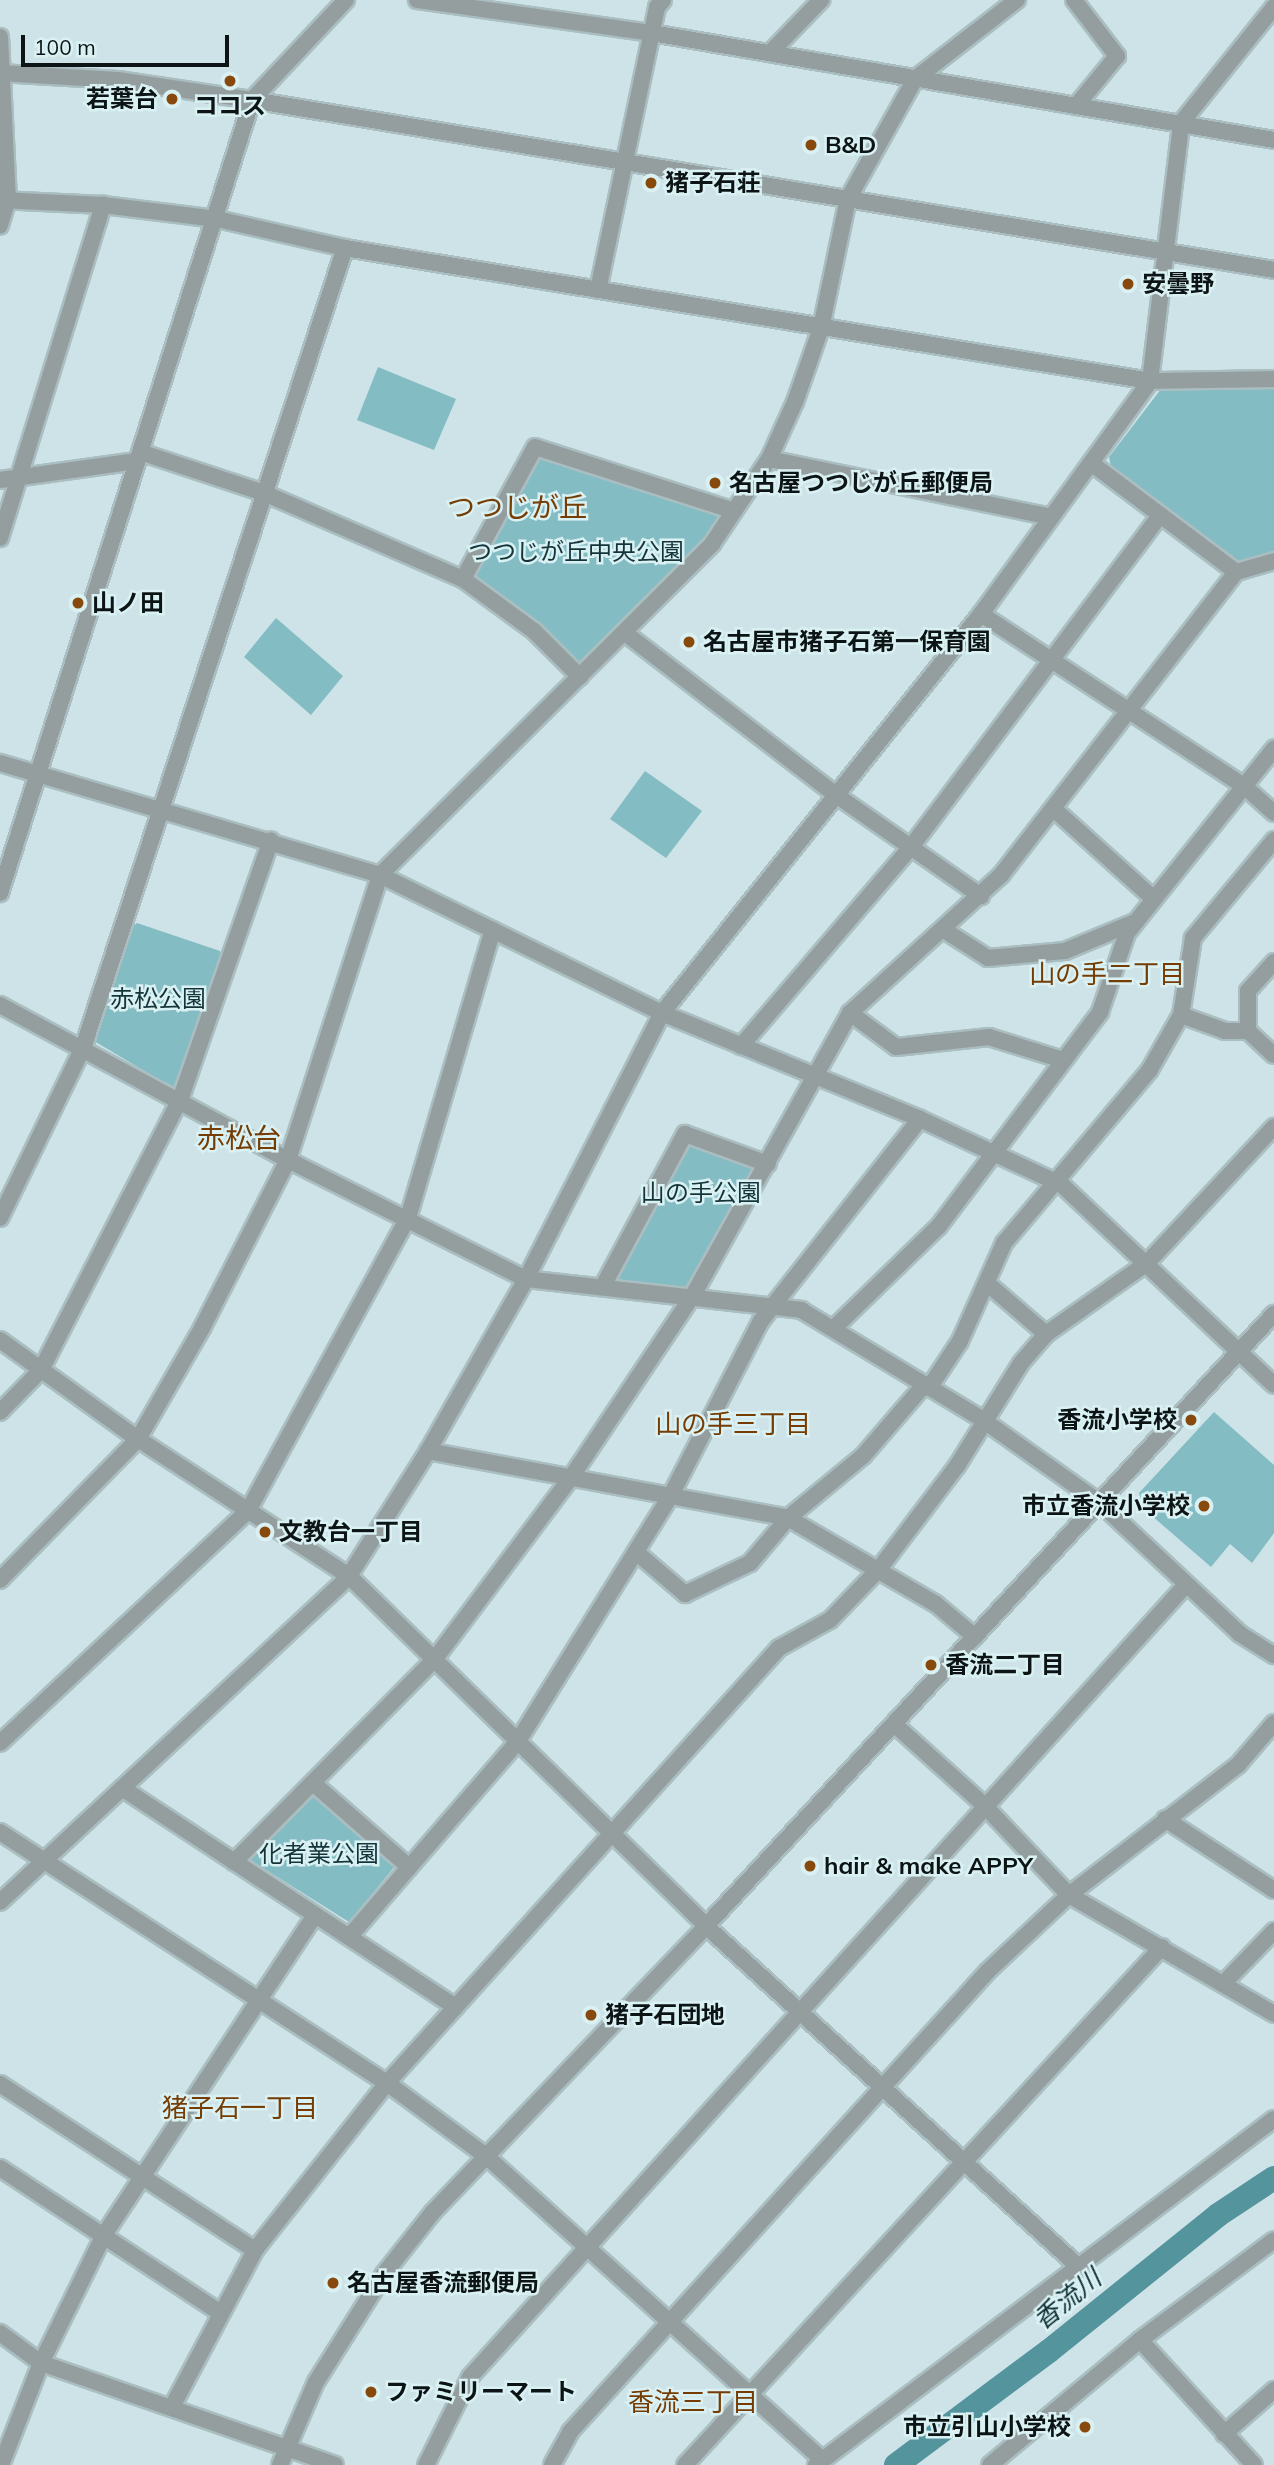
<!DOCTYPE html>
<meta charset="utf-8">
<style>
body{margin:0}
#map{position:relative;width:1274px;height:2465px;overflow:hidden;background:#cde3e7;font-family:Mulish,"Noto Sans JP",sans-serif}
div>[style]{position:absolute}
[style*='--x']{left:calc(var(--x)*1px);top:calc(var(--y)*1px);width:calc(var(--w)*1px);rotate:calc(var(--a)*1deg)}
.green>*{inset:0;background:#84bcc4}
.river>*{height:24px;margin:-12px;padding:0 12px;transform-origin:12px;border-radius:12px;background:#54949d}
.roads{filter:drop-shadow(2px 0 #aabec1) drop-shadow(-2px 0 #aabec1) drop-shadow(0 2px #aabec1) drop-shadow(0 -2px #aabec1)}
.minor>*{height:16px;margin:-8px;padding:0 8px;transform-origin:8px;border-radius:8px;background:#949e9f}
.dots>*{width:19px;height:19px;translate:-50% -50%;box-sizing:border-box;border:4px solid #daf1f4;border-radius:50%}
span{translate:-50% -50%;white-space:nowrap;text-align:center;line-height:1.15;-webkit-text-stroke:5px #daf1f4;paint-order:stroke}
.poi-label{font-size:24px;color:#0c1415;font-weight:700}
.right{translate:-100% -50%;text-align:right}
.left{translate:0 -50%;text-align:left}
.park-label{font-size:24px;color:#143439}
.neighbourhood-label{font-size:26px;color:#753d03}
.water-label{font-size:26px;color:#0d2e33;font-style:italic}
.quarter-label{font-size:28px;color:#753d03}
.scale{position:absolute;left:21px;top:35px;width:208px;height:32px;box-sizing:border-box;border:4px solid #0c1415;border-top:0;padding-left:9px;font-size:21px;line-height:24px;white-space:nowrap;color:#0c1415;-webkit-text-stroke:5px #daf1f4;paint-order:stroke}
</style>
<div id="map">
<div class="green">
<div style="clip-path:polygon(378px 367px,456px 399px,434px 450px,357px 420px)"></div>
<div style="clip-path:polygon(1274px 387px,1274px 554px,1237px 564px,1111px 467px,1109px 457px,1161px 389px)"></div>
<div style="clip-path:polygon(535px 447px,734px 511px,580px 677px,463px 579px)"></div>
<div style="clip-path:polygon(276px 618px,343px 676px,311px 715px,244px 657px)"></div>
<div style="clip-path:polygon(645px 771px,702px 811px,666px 858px,610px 819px)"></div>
<div style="clip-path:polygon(137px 923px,220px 951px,223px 958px,180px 1085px,173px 1088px,94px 1041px,132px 927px)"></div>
<div style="clip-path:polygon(688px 1141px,755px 1168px,696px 1281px,685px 1288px,622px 1283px,615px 1276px)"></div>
<div style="clip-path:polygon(1214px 1412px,1274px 1465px,1274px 1533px,1252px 1563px,1230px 1544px,1211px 1567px,1144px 1509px,1139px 1493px)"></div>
<div style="clip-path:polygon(312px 1794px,396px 1865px,349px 1922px,249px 1859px,249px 1852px)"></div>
</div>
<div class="river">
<div style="--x:896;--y:2465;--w:191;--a:-36.7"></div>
<div style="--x:1049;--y:2351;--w:217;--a:-38.8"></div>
<div style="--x:1218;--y:2215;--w:67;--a:-33.5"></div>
</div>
<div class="roads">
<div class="minor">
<div style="--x:417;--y:0;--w:237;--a:8"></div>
<div style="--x:652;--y:33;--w:631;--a:9.76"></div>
<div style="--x:1074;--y:0;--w:71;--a:52.5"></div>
<div style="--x:1117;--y:56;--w:65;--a:129.4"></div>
<div style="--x:0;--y:37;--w:162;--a:87.2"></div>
<div style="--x:8;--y:199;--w:28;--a:107"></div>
<div style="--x:770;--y:53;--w:74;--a:-46.1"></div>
<div style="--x:0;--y:73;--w:118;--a:3.4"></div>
<div style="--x:118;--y:80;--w:135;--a:8.5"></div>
<div style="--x:252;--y:100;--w:1036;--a:9.44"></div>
<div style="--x:0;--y:200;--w:103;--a:2.8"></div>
<div style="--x:103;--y:205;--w:115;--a:7"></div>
<div style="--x:217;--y:219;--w:131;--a:12.8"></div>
<div style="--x:345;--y:248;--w:816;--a:9.38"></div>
<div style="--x:1150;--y:381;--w:124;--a:-0.9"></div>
<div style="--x:598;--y:290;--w:289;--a:-78.2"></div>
<div style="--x:657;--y:7;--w:9;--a:-49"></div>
<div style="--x:140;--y:452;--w:131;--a:18.3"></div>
<div style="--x:264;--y:493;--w:217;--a:23.4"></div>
<div style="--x:463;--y:579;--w:88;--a:36.2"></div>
<div style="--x:534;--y:631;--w:65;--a:45"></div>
<div style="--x:769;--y:459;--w:288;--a:11.6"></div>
<div style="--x:1091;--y:463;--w:181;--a:36.9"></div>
<div style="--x:0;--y:480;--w:138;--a:-7.9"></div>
<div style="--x:0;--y:538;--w:349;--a:-72.8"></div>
<div style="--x:463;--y:579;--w:150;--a:-61.4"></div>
<div style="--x:535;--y:447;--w:209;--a:17.8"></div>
<div style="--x:981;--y:614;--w:314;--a:33.2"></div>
<div style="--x:1244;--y:786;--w:40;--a:42"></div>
<div style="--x:625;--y:633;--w:266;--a:37.5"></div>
<div style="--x:836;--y:795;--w:177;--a:34.9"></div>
<div style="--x:0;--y:763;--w:396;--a:16.4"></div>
<div style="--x:380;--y:875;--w:314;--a:26.1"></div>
<div style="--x:662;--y:1013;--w:279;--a:22.3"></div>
<div style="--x:920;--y:1119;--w:157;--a:24.9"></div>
<div style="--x:1062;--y:1185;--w:291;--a:43.3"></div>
<div style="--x:1055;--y:810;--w:133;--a:42"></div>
<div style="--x:0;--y:893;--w:832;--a:-72.37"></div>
<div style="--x:252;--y:100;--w:137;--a:-46.8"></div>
<div style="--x:944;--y:930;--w:52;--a:32.5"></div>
<div style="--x:988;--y:958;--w:77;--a:-5.2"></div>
<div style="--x:1065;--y:951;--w:76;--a:-22.5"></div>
<div style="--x:0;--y:1005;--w:327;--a:28.3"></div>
<div style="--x:288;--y:1160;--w:266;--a:26.6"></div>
<div style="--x:526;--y:1279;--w:277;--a:6.4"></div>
<div style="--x:801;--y:1310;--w:213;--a:31.1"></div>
<div style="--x:983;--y:1420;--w:142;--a:35.3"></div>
<div style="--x:1099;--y:1502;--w:193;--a:43.1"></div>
<div style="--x:1240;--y:1634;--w:40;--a:32"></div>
<div style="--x:850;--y:1013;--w:57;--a:36.5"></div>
<div style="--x:896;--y:1047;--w:94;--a:-6.1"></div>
<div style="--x:989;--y:1037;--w:77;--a:17.3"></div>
<div style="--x:1181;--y:1015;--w:47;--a:20"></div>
<div style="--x:1225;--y:1031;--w:23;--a:0"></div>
<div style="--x:1248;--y:1031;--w:35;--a:43"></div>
<div style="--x:1248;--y:1031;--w:40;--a:-90"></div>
<div style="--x:1248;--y:991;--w:39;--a:-48"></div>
<div style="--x:741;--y:1046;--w:262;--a:-49.5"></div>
<div style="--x:911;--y:847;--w:415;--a:-53.1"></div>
<div style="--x:0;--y:1218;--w:189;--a:-64"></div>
<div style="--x:83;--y:1048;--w:842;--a:-71.87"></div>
<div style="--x:988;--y:1284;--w:77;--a:40.8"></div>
<div style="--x:603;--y:1286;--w:173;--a:-61.7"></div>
<div style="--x:685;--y:1134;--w:88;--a:19.9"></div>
<div style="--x:834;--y:1328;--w:146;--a:-44.2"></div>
<div style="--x:939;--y:1226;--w:268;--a:-53"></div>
<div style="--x:1100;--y:1012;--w:83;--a:-71.1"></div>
<div style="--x:1127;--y:933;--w:236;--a:-51.4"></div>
<div style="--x:0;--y:1340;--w:170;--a:35.7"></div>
<div style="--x:138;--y:1439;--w:252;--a:33"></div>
<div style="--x:349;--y:1576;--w:500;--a:44.4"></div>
<div style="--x:706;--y:1926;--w:507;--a:42.44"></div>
<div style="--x:929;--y:1388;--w:56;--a:-56.6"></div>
<div style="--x:960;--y:1341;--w:107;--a:-65.8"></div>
<div style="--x:1004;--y:1243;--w:225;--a:-49.9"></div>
<div style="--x:1149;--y:1071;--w:64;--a:-60.3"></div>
<div style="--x:1181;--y:1015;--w:78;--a:-81.1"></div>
<div style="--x:1193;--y:938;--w:127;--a:-50.4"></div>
<div style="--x:0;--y:1412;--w:59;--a:-45.7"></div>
<div style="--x:41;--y:1370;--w:304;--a:-62.8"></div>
<div style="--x:180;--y:1100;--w:275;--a:-70.7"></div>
<div style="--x:428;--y:1451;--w:366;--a:10.5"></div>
<div style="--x:788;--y:1518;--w:171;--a:30.2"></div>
<div style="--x:936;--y:1604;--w:51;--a:40.2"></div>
<div style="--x:636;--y:1552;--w:65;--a:40.6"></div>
<div style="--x:685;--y:1594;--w:72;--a:-25.5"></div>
<div style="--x:750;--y:1563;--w:59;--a:-49.8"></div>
<div style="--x:788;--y:1518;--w:97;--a:-39.6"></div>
<div style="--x:863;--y:1456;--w:94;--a:-49.3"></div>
<div style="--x:0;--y:1580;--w:197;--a:-45.6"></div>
<div style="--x:138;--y:1439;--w:128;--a:-60"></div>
<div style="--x:202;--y:1328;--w:189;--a:-62.9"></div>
<div style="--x:288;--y:1160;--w:299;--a:-72.1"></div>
<div style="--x:380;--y:875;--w:469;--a:-44.9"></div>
<div style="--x:712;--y:544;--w:102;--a:-56.2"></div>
<div style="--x:769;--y:459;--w:63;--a:-65.5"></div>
<div style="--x:795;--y:402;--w:78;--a:-70.6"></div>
<div style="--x:821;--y:328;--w:132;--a:-78.2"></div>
<div style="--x:848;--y:199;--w:137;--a:-60.8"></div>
<div style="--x:915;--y:79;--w:129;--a:-37.8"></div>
<div style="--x:894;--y:1724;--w:120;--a:42"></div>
<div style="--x:983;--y:1804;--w:125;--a:46.6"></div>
<div style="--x:1069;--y:1895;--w:237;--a:30.1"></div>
<div style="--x:0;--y:1743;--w:340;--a:-43.1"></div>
<div style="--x:248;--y:1511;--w:334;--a:-61.4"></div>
<div style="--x:408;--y:1218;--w:300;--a:-73.6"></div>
<div style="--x:313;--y:1783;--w:128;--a:41.2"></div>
<div style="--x:122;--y:1788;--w:399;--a:33.3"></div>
<div style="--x:1165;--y:1819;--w:130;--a:33.1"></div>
<div style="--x:0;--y:1832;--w:461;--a:33"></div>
<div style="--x:387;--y:2083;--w:123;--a:36.4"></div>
<div style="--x:486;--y:2156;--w:452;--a:42.1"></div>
<div style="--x:234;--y:1862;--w:284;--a:-45.3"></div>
<div style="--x:434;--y:1660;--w:226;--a:-53.1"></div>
<div style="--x:570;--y:1479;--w:219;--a:-56.2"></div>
<div style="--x:692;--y:1297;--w:325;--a:-60.9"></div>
<div style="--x:850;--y:1013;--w:205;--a:-42.4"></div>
<div style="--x:1001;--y:875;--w:383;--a:-52.2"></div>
<div style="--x:1236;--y:572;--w:40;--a:-16"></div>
<div style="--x:0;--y:1902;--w:478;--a:-43"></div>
<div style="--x:349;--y:1576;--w:148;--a:-57.7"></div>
<div style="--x:428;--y:1451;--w:198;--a:-60.3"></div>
<div style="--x:526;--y:1279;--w:299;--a:-62.9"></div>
<div style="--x:662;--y:1013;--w:511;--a:-51.36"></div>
<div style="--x:981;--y:614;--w:288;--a:-54"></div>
<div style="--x:1150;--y:381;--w:260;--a:-83.1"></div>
<div style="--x:1181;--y:123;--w:149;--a:-51.3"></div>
<div style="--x:349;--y:1937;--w:259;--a:-49.2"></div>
<div style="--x:518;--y:1741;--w:287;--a:-58.1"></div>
<div style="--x:670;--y:1497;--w:198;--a:-62.7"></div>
<div style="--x:761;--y:1321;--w:257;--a:-51.8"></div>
<div style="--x:1223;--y:1984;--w:74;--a:-46.1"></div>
<div style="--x:0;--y:2084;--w:304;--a:33.1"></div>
<div style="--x:0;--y:2168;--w:264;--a:33.3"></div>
<div style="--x:0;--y:2333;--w:51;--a:36.2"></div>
<div style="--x:41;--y:2363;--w:311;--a:19.1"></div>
<div style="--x:1140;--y:2340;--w:169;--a:47.6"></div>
<div style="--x:172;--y:2407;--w:178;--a:-62.1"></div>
<div style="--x:255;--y:2250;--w:213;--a:-51.7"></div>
<div style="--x:387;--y:2083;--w:586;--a:-47.98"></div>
<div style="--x:779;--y:1648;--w:58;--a:-28.8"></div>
<div style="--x:830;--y:1620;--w:71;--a:-46.1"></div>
<div style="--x:879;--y:1569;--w:129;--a:-52.9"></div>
<div style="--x:957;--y:1466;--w:121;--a:-58.1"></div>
<div style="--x:1021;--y:1363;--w:38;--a:-49"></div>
<div style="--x:1046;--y:1334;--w:123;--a:-35.1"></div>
<div style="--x:1147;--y:1263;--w:186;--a:-47"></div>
<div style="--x:1224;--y:2434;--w:67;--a:-41.3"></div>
<div style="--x:1;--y:2465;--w:110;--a:-68.6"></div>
<div style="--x:41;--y:2363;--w:143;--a:-63.8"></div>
<div style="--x:104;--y:2235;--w:383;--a:-56.6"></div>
<div style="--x:280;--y:2465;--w:90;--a:-66.6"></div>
<div style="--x:316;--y:2382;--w:128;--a:-57.8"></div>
<div style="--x:384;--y:2274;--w:79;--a:-51.7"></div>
<div style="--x:433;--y:2212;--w:395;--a:-46.3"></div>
<div style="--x:706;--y:1926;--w:835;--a:-47.14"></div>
<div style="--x:426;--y:2465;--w:98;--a:-63.4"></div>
<div style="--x:470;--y:2377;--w:1068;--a:-47.89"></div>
<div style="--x:552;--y:2465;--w:38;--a:-61"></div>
<div style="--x:570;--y:2432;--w:622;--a:-47.8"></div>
<div style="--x:988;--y:1971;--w:111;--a:-43.2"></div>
<div style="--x:1069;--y:1895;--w:213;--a:-37.6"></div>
<div style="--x:1238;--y:1765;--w:55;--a:-49.4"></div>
<div style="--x:685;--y:2465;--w:704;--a:-47.36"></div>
<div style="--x:816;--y:2465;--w:574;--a:-37.07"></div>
<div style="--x:990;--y:2465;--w:195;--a:-39.8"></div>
<div style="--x:1140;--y:2340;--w:167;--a:-36.7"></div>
</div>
</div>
<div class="dots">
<div style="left:230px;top:81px;background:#87490c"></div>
<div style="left:172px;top:99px;background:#87490c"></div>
<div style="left:811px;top:145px;background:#87490c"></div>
<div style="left:651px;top:183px;background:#87490c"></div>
<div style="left:1128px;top:284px;background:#87490c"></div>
<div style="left:715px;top:483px;background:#87490c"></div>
<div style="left:78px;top:603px;background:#87490c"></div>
<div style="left:689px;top:642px;background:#87490c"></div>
<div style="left:1191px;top:1420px;background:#87490c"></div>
<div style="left:1204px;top:1506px;background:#87490c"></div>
<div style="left:265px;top:1532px;background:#87490c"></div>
<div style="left:931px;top:1665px;background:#87490c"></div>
<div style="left:810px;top:1866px;background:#87490c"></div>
<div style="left:591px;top:2015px;background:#87490c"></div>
<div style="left:333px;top:2283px;background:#87490c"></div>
<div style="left:371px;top:2392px;background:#87490c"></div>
<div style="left:1085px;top:2427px;background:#87490c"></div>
</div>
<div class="poi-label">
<span class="right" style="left:158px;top:99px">若葉台</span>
<span style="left:230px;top:106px">ココス</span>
<span class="left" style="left:825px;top:145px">B&amp;D</span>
<span class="left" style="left:665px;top:183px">猪子石荘</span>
<span class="left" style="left:1142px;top:284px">安曇野</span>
<span class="left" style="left:729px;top:483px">名古屋つつじが丘郵便局</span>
<span class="left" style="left:92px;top:603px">山ノ田</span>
<span class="left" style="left:703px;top:642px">名古屋市猪子石第一保育園</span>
<span class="right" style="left:1177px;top:1420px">香流小学校</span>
<span class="right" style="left:1190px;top:1506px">市立香流小学校</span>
<span class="left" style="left:279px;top:1532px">文教台一丁目</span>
<span class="left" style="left:945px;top:1665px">香流二丁目</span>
<span class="left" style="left:824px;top:1866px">hair &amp; make APPY</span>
<span class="left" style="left:605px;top:2015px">猪子石団地</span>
<span class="left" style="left:347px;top:2283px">名古屋香流郵便局</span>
<span class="left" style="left:385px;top:2392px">ファミリーマート</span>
<span class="right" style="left:1071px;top:2427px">市立引山小学校</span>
</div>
<div class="park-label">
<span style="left:576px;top:552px">つつじが丘中央公園</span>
<span style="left:158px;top:999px">赤松公園</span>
<span style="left:701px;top:1193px">山の手公園</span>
<span style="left:319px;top:1854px">化者業公園</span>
</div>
<div class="neighbourhood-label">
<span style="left:1107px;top:974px">山の手二丁目</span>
<span style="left:733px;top:1424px">山の手三丁目</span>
<span style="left:240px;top:2108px">猪子石一丁目</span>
<span style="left:693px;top:2402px">香流三丁目</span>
</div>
<div class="water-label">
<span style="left:1067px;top:2299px;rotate:-39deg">香流川</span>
</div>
<div class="quarter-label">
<span style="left:517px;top:507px">つつじが丘</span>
<span style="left:239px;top:1138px">赤松台</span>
</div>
<div class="scale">100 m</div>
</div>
